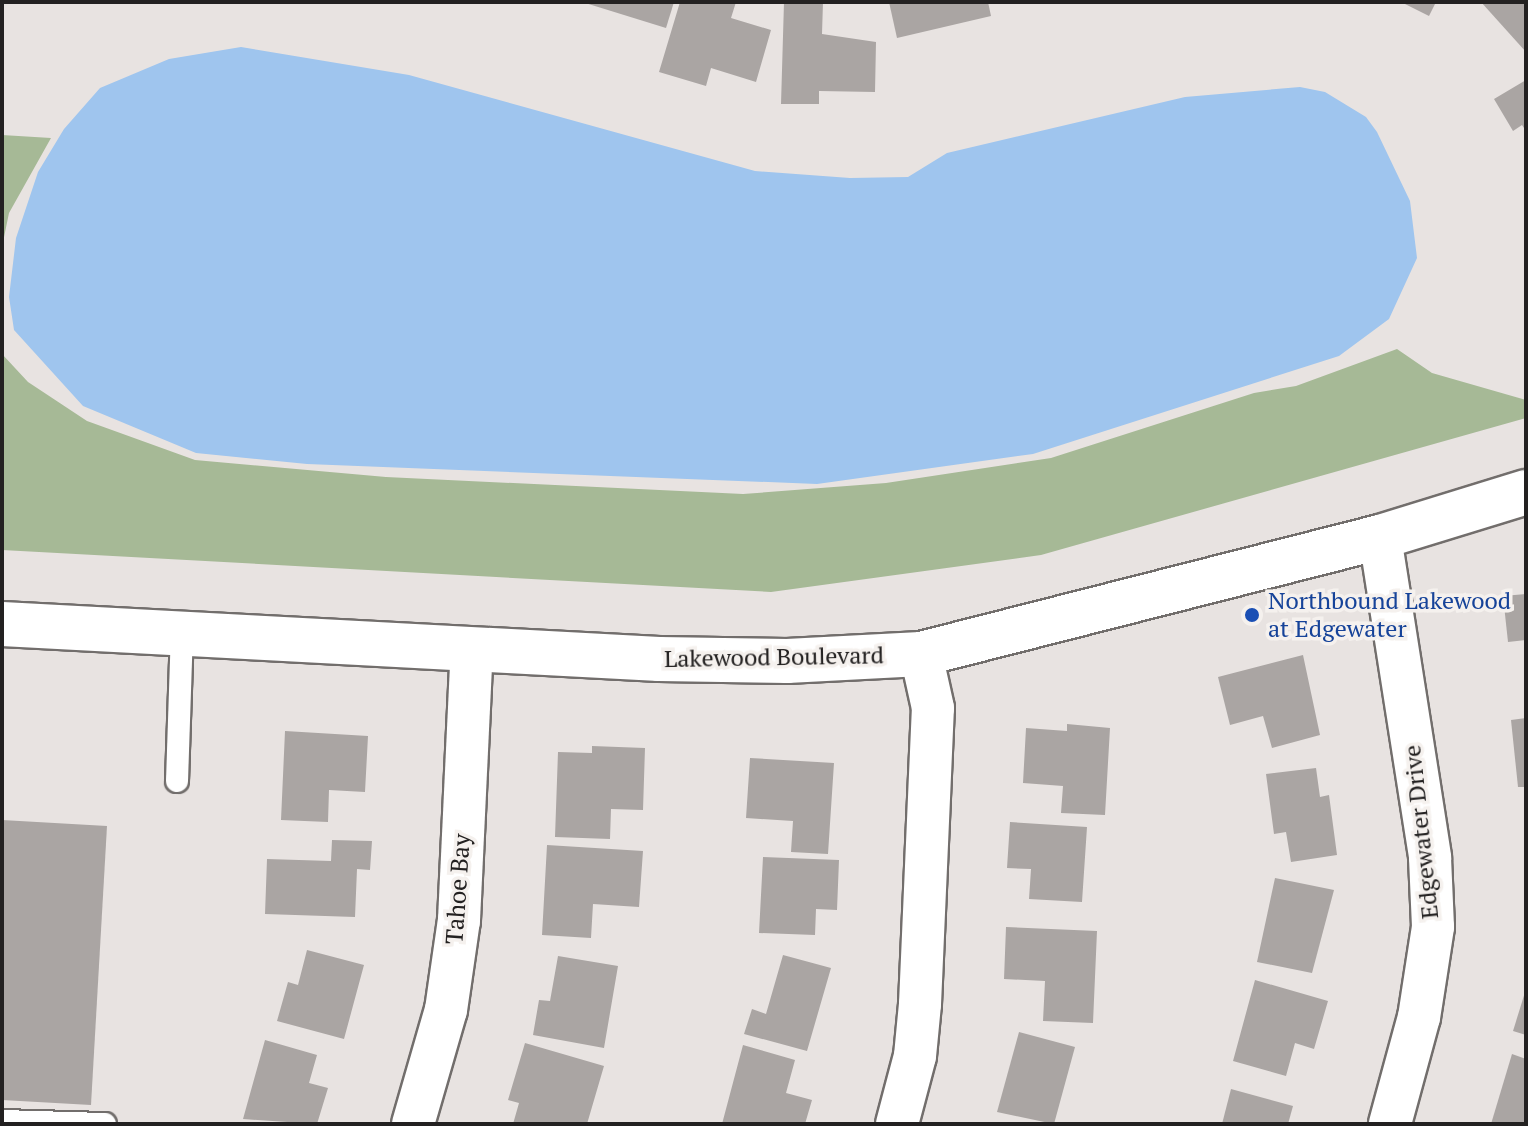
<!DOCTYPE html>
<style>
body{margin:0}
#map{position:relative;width:1528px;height:1126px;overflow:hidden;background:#e8e3e1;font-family:"PT Serif",serif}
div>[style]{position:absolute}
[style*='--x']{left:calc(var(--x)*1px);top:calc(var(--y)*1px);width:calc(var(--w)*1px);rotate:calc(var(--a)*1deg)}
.green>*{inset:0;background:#a6b996}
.water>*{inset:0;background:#9fc5ee}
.building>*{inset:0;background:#aaa5a3}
.roads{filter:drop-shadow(2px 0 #726e6c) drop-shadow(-2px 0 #726e6c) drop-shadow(0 2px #726e6c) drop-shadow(0 -2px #726e6c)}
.service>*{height:22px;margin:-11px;padding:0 11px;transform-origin:11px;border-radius:11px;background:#fff}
.minor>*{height:42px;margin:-21px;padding:0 21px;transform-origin:21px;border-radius:21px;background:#fff}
.tertiary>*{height:44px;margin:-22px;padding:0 22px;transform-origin:22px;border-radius:22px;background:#fff}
.dots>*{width:22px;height:22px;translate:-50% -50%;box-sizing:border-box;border:4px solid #f5f1ee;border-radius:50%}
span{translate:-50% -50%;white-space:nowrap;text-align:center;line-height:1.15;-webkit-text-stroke:7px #f5f1ee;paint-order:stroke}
.transit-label{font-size:24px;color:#164399}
.left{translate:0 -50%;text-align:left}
.street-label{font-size:24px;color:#232121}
.frame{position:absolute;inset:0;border:4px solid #232121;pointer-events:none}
</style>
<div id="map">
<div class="green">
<div style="clip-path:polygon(2px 135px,51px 138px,9px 213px,2px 247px)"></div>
<div style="clip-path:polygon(1397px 349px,1432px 373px,1526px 400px,1526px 418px,1041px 555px,771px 592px,2px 550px,2px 354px,28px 382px,87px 421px,195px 460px,386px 477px,743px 494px,886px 483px,1051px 458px,1254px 393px,1296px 386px)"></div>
</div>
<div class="water">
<div style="clip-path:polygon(241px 47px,409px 75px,755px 171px,850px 178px,908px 177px,947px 153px,1185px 97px,1300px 87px,1325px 92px,1366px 117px,1377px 132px,1410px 201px,1417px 258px,1389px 319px,1339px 356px,1033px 454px,817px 484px,307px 464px,196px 453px,83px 406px,14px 330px,9px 297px,16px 238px,38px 172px,64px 129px,100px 88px,169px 59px)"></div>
</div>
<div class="building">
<div style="clip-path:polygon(582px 2px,674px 2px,666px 28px)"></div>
<div style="clip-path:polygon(680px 2px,736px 2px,731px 18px,771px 30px,756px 82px,711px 68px,706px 86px,659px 72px)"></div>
<div style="clip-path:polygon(784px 2px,823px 2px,822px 34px,876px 42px,875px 92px,819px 91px,819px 104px,781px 104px)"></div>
<div style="clip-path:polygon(889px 2px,988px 2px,991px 16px,897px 38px)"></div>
<div style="clip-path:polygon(1401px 2px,1436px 2px,1429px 16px)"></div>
<div style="clip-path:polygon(1481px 2px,1526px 2px,1526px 52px)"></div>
<div style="clip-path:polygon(1526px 80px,1526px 131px,1522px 125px,1513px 131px,1494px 99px)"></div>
<div style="clip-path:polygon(1526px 594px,1526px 640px,1508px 642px,1503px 596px)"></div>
<div style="clip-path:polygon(1303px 655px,1320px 735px,1272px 748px,1263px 716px,1230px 725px,1218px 677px)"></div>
<div style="clip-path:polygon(1526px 718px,1526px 787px,1518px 787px,1511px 720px)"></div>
<div style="clip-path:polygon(1067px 724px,1110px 728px,1105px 815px,1061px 813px,1063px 786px,1023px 783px,1026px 728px,1067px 731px)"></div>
<div style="clip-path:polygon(285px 731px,368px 736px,365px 792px,329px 790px,328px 822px,281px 820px)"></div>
<div style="clip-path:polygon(592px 746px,645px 748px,643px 810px,611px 809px,610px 839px,555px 837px,558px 752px,592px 753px)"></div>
<div style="clip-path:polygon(750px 758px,834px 763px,828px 854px,791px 852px,793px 821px,746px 818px)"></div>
<div style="clip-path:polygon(1316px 768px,1320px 797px,1329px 795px,1337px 855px,1291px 862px,1286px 832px,1274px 834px,1266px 774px)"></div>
<div style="clip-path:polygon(2px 820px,107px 826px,91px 1105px,2px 1100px)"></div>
<div style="clip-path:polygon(1010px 822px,1087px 827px,1082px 902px,1029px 899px,1031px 869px,1007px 868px)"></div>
<div style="clip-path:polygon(332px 840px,372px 841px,370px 870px,357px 869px,355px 917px,265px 914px,267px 859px,331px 861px)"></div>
<div style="clip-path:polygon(547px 845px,643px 851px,639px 907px,593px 904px,591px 938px,542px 935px)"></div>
<div style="clip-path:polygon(763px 857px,839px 860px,837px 910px,816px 909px,815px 935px,759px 933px)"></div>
<div style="clip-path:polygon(1275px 878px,1334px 890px,1312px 973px,1257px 962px)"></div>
<div style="clip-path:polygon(1006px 927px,1097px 931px,1093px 1023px,1043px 1021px,1045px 981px,1004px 979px)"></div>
<div style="clip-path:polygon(307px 950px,364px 965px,344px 1039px,277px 1021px,288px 982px,298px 985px)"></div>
<div style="clip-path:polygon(783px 955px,831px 968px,807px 1051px,744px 1034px,752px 1009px,766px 1014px)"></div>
<div style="clip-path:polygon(558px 956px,618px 966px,604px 1048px,533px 1035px,539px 1000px,550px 1001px)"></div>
<div style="clip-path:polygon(1255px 980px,1328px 1001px,1314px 1049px,1295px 1043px,1286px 1076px,1233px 1061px)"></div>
<div style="clip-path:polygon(1526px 989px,1526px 1035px,1513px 1031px)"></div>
<div style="clip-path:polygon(1019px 1032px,1075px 1047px,1054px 1124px,997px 1112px)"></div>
<div style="clip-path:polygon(265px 1040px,317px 1055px,309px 1083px,328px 1088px,317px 1124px,243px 1119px)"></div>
<div style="clip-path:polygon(525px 1043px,604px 1066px,587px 1124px,513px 1124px,519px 1103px,508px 1100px)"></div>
<div style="clip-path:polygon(743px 1045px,795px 1060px,786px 1093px,812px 1100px,805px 1124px,722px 1124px)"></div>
<div style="clip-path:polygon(1512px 1054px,1526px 1059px,1526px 1124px,1491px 1124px)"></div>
<div style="clip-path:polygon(1231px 1089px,1293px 1106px,1288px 1124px,1222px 1124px)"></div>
</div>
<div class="roads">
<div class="service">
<div style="--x:177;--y:781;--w:147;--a:-88.1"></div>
<div style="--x:2;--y:1121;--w:103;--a:1.7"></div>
</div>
<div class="minor">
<div style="--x:1380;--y:537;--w:325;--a:81.1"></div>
<div style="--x:1430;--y:858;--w:69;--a:87.5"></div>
<div style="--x:1433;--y:927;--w:91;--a:98.8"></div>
<div style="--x:1419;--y:1017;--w:111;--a:105.2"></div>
<div style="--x:413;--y:1124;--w:119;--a:-73.9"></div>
<div style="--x:446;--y:1010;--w:91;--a:-81.8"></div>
<div style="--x:459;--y:920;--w:271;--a:-87.3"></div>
<div style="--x:897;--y:1124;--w:70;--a:-75.2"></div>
<div style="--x:915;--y:1056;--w:52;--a:-84.5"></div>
<div style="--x:920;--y:1004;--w:296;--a:-87.5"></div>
<div style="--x:933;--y:708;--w:55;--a:-102.5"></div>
</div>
<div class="tertiary">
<div style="--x:2;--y:624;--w:658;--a:3.05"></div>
<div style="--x:659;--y:659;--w:128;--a:0.9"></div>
<div style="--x:787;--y:661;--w:134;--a:-3"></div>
<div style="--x:921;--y:654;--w:474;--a:-14.3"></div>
<div style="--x:1380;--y:537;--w:153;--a:-17.1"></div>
</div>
</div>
<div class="dots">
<div style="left:1252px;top:615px;background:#1a4fb4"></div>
</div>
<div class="transit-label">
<span class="left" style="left:1268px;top:615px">Northbound Lakewood<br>at Edgewater</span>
</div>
<div class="street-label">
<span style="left:774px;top:657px;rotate:-1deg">Lakewood Boulevard</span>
<span style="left:1421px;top:832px;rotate:-96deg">Edgewater Drive</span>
<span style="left:458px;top:889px;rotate:-86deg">Tahoe Bay</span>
</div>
<div class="frame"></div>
</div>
